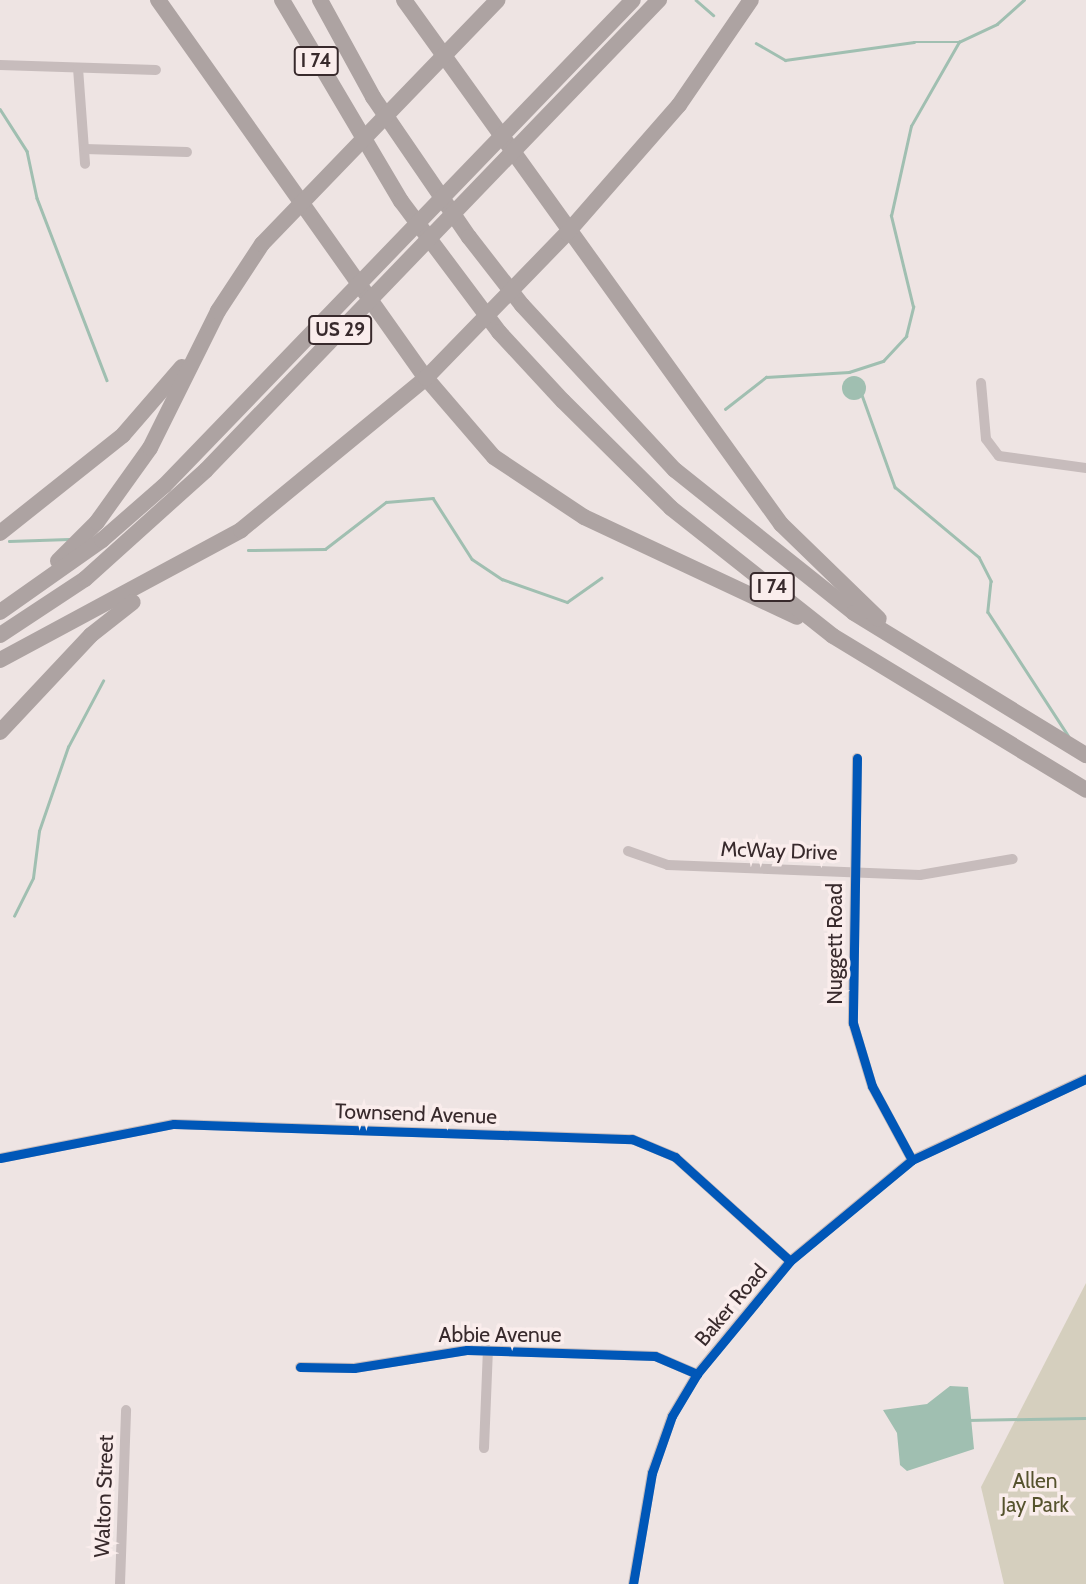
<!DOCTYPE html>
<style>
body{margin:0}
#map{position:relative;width:1086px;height:1584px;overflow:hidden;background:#eee4e3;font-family:Cabin,sans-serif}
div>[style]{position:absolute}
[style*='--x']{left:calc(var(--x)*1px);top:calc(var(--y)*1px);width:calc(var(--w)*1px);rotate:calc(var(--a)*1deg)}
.green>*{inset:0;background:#d5cfbe}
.water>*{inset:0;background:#a0bfb1}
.round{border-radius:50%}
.stream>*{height:2.5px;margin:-1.25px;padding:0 1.25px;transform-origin:1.25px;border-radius:1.25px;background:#a0bfb1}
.minor>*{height:10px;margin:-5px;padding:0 5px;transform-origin:5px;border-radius:5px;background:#c7bcbc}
.highway>*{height:16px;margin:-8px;padding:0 8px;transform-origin:8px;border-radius:8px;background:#ada3a2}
.cycleway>*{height:9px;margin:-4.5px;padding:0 4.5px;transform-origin:4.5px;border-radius:4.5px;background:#0057b8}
span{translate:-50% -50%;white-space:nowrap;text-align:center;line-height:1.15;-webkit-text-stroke:7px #faedec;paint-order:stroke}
.shield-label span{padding:2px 5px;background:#faedec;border:2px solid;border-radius:5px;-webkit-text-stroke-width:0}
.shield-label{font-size:19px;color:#382a2c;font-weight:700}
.street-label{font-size:21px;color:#382a2c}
.park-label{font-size:21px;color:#56532e}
</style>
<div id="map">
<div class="green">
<div style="clip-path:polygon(1086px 1283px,1086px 1584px,1004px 1584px,981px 1487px)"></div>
</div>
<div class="water">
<div class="round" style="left:842px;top:376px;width:24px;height:24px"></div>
<div style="clip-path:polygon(950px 1386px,968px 1387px,974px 1449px,907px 1471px,900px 1465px,897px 1433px,883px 1410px,927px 1404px)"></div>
</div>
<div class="stream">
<div style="--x:696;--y:0;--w:23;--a:41"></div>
<div style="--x:756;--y:43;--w:34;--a:30"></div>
<div style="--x:785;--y:60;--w:130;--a:-7.9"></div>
<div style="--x:914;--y:42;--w:45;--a:0"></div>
<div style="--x:0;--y:109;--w:50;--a:57.3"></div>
<div style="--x:27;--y:151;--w:48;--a:78"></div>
<div style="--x:37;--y:198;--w:195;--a:69"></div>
<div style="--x:862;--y:395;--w:98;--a:70.3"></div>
<div style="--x:895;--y:487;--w:109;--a:39.8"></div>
<div style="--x:979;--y:557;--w:27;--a:63"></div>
<div style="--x:991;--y:581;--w:31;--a:96"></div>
<div style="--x:988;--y:612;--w:147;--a:57"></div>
<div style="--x:725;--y:409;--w:52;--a:-38"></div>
<div style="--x:766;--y:377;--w:83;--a:-3.4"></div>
<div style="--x:849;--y:372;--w:36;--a:-18"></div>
<div style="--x:883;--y:361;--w:34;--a:-47"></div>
<div style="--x:906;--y:336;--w:30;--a:-76"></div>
<div style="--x:913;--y:307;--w:94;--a:-103.6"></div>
<div style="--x:891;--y:216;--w:92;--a:-77.5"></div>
<div style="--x:911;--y:126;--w:97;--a:-60.3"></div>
<div style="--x:959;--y:42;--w:42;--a:-25.3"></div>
<div style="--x:997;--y:24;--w:36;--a:-42"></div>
<div style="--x:9;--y:541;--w:60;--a:-1.9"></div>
<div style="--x:248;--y:550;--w:77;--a:-0.7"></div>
<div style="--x:325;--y:549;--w:77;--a:-37.6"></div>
<div style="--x:386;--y:502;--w:47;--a:-4.9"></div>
<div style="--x:433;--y:498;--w:72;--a:57.4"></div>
<div style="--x:472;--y:559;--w:36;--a:34"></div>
<div style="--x:502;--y:579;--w:69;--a:19.5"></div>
<div style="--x:567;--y:602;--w:42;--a:-35.2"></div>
<div style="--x:14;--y:916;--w:42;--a:-63.4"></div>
<div style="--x:33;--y:878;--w:47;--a:-82.7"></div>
<div style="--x:39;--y:831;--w:89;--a:-71"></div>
<div style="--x:68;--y:747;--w:75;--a:-62.1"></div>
<div style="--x:967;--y:1420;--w:119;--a:-1"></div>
</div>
<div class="minor">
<div style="--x:0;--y:65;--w:156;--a:1.8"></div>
<div style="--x:78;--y:68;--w:96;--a:85.8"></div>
<div style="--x:85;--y:149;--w:102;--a:1.7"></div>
<div style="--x:981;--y:383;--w:56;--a:84.9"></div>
<div style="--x:986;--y:439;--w:21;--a:53"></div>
<div style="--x:999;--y:456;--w:88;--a:7.9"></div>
<div style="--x:857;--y:758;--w:265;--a:90.9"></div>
<div style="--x:853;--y:1023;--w:66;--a:73.2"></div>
<div style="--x:872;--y:1086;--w:84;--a:61.6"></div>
<div style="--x:628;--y:851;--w:42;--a:19.3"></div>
<div style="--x:668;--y:865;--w:252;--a:2.3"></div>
<div style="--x:920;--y:875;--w:94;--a:-9.8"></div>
<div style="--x:0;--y:1158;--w:177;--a:-11.1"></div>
<div style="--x:174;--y:1124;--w:458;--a:1.9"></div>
<div style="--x:632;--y:1139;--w:47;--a:22.7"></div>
<div style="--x:675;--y:1157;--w:155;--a:42.1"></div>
<div style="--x:300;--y:1367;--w:54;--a:1.1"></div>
<div style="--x:354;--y:1368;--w:114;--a:-9.1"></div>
<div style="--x:467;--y:1350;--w:188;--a:1.8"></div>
<div style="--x:655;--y:1356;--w:46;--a:23.2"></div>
<div style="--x:484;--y:1448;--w:98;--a:-87.7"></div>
<div style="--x:120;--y:1584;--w:174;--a:-88"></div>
<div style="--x:633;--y:1584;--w:113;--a:-80.3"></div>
<div style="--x:652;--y:1473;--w:60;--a:-70.7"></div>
<div style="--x:672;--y:1416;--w:49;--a:-59.2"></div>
<div style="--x:697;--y:1374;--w:146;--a:-50.5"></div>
<div style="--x:790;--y:1261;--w:158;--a:-39.6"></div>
<div style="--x:912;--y:1160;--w:192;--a:-25"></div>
</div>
<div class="highway">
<div style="--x:158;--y:0;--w:463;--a:54.7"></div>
<div style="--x:426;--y:378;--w:104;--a:49.3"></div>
<div style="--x:494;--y:457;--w:108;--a:33.7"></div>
<div style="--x:584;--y:517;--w:235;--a:25.1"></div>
<div style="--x:282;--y:0;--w:234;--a:59.4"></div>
<div style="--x:401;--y:201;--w:164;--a:53.2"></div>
<div style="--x:499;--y:332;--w:94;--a:47.2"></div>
<div style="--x:563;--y:401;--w:152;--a:44.7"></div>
<div style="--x:671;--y:508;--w:206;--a:38.3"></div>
<div style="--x:833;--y:636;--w:296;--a:31.3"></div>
<div style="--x:320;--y:0;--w:111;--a:61.3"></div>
<div style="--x:373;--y:97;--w:170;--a:55.6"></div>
<div style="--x:469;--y:237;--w:86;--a:52.1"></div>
<div style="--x:522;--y:305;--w:225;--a:47.2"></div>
<div style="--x:675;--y:470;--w:229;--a:38.6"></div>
<div style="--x:854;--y:613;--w:272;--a:31.5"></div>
<div style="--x:404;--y:0;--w:646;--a:54.27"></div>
<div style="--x:781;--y:524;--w:136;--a:44.1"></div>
<div style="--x:0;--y:533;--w:157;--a:-38.5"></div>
<div style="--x:123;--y:435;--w:90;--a:-49.1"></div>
<div style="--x:58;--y:561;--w:55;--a:-45"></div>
<div style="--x:97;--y:522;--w:91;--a:-54.4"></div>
<div style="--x:150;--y:448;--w:153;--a:-63.6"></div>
<div style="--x:218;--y:311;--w:80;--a:-56.7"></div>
<div style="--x:262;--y:244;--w:339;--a:-46"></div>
<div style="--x:0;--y:612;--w:125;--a:-35.2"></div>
<div style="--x:102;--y:540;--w:82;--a:-41.1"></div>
<div style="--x:164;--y:486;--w:675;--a:-46.02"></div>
<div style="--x:0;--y:635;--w:102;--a:-33.4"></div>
<div style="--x:85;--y:579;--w:163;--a:-42"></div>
<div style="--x:206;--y:470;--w:653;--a:-46.06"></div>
<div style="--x:0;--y:660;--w:274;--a:-28.3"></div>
<div style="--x:241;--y:530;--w:239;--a:-39.4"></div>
<div style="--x:426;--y:378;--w:202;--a:-45.8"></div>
<div style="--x:567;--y:233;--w:170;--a:-48.8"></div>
<div style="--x:679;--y:105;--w:127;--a:-55.6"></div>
<div style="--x:0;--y:732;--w:133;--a:-46.8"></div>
<div style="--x:91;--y:635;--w:53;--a:-38.2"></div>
</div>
<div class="cycleway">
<div style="--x:857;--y:758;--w:265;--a:90.9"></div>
<div style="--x:853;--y:1023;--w:66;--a:73.2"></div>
<div style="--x:872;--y:1086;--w:84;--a:61.6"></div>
<div style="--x:0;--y:1158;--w:177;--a:-11.1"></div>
<div style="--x:174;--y:1124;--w:458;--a:1.9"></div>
<div style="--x:632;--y:1139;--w:47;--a:22.7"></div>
<div style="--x:675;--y:1157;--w:155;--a:42.1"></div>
<div style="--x:300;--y:1367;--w:54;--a:1.1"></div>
<div style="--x:354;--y:1368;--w:114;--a:-9.1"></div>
<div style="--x:467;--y:1350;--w:188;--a:1.8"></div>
<div style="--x:655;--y:1356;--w:46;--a:23.2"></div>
<div style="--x:633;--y:1584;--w:113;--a:-80.3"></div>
<div style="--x:652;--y:1473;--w:60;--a:-70.7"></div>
<div style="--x:672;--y:1416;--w:49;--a:-59.2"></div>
<div style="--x:697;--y:1374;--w:146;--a:-50.5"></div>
<div style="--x:790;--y:1261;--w:158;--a:-39.6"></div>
<div style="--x:912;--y:1160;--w:192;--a:-25"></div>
</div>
<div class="shield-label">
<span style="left:316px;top:61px">I 74</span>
<span style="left:340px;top:330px">US 29</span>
<span style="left:772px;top:587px">I 74</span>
</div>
<div class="street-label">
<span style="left:779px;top:851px;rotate:2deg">McWay Drive</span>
<span style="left:835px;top:944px;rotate:-90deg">Nuggett Road</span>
<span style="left:416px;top:1114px;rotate:2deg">Townsend Avenue</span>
<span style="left:731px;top:1305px;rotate:-50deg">Baker Road</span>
<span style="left:500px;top:1335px">Abbie Avenue</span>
<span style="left:104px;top:1496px;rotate:-88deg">Walton Street</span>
</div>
<div class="park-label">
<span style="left:1035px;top:1493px">Allen<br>Jay Park</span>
</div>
</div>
